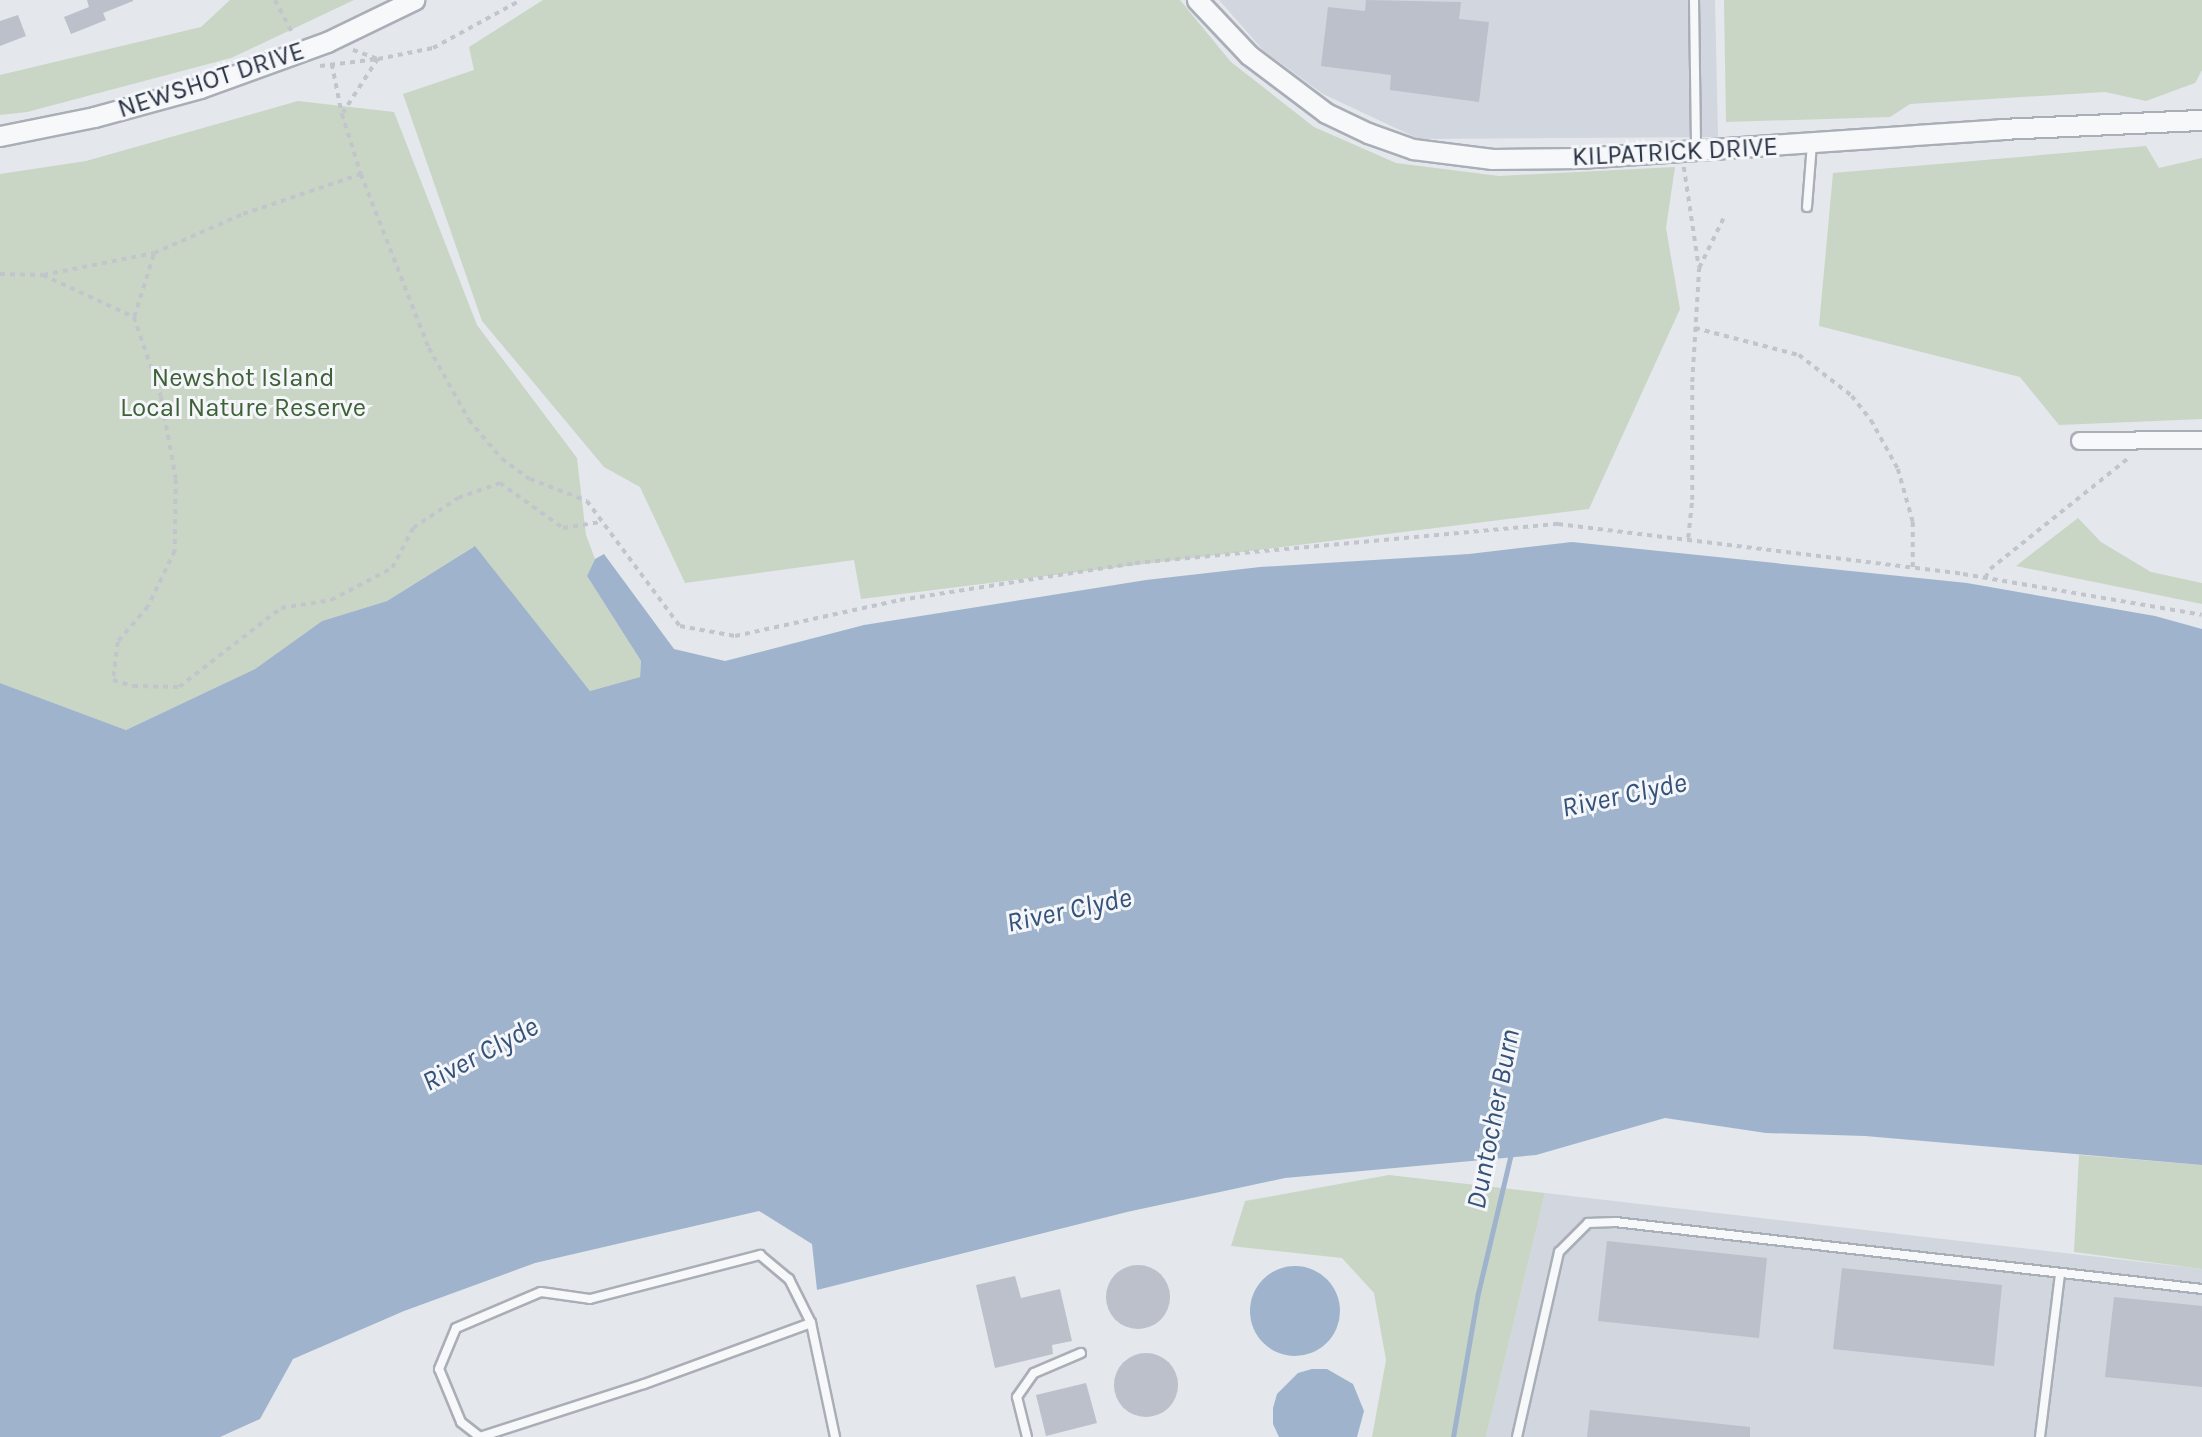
<!DOCTYPE html>
<style>
body{margin:0}
#map{position:relative;width:2202px;height:1437px;overflow:hidden;background:#e4e7ec;font-family:Karla,sans-serif}
div>[style]{position:absolute}
[style*='--x']{left:calc(var(--x)*1px);top:calc(var(--y)*1px);width:calc(var(--w)*1px);rotate:calc(var(--a)*1deg)}
.built>*{inset:0;background:#d2d6de}
.green>*{inset:0;background:#c9d6c5}
.water>*{inset:0;background:#9fb4cc}
.round{border-radius:50%}
.stream>*{height:5px;margin:-2.5px;padding:0 2.5px;transform-origin:2.5px;border-radius:2.5px;background:#9fb4cc}
.building>*{inset:0;background:#bbc0ca}
.path>*{height:3.5px;margin-top:-1.75px;transform-origin:0;background:repeating-linear-gradient(90deg,#c2c5cb 0 5px,transparent 0 10px)}
.roads{filter:drop-shadow(2px 0 #a9aeb7) drop-shadow(-2px 0 #a9aeb7) drop-shadow(0 2px #a9aeb7) drop-shadow(0 -2px #a9aeb7)}
.service>*{height:8px;margin:-4px;padding:0 4px;transform-origin:4px;border-radius:4px;background:#f7f8fa}
.minor>*{height:16px;margin:-8px;padding:0 8px;transform-origin:8px;border-radius:8px;background:#f7f8fa}
.tertiary>*{height:19px;margin:-9.5px;padding:0 9.5px;transform-origin:9.5px;border-radius:9.5px;background:#f7f8fa}
span{translate:-50% -50%;white-space:nowrap;text-align:center;line-height:1.15;-webkit-text-stroke:6px #f4f6f9;paint-order:stroke}
.street-label{font-size:26px;color:#2b3445}
.park-label{font-size:26px;color:#3f6138}
.water-label{font-size:28px;color:#34527a;font-style:italic}
</style>
<div id="map">
<div class="built">
<div style="clip-path:polygon(1219px 0,1715px 0,1718px 137px,1419px 139px,1323px 94px,1263px 50px)"></div>
<div style="clip-path:polygon(1545px 1193px,2202px 1269px,2202px 1437px,1486px 1437px)"></div>
</div>
<div class="green">
<div style="clip-path:polygon(230px 0,354px 0,231px 58px,27px 112px,0 115px,0 75px,201px 27px)"></div>
<div style="clip-path:polygon(543px 0,1180px 0,1231px 62px,1314px 127px,1396px 163px,1499px 176px,1675px 167px,1666px 228px,1680px 309px,1589px 509px,861px 599px,854px 560px,685px 583px,640px 487px,604px 467px,482px 321px,403px 94px,474px 70px,469px 47px)"></div>
<div style="clip-path:polygon(1724px 0,2202px 0,2202px 70px,2195px 83px,2146px 101px,2105px 92px,1910px 104px,1890px 117px,1726px 122px)"></div>
<div style="clip-path:polygon(298px 101px,394px 112px,477px 325px,577px 458px,586px 535px,595px 559px,587px 576px,641px 661px,640px 677px,590px 691px,473px 547px,387px 601px,322px 621px,255px 669px,126px 730px,0 683px,0 174px,86px 161px)"></div>
<div style="clip-path:polygon(2146px 146px,2159px 168px,2202px 158px,2202px 419px,2059px 425px,2020px 377px,1819px 326px,1833px 173px)"></div>
<div style="clip-path:polygon(2078px 518px,2101px 542px,2151px 572px,2202px 583px,2202px 604px,2016px 566px)"></div>
<div style="clip-path:polygon(2079px 1155px,2202px 1165px,2202px 1269px,2074px 1252px)"></div>
<div style="clip-path:polygon(1389px 1175px,1545px 1193px,1486px 1437px,1372px 1437px,1386px 1360px,1374px 1293px,1342px 1258px,1231px 1246px,1245px 1201px)"></div>
</div>
<div class="water">
<div style="clip-path:polygon(1572px 542px,1967px 583px,2155px 616px,2202px 629px,2202px 1165px,1865px 1136px,1766px 1133px,1665px 1118px,1536px 1155px,1285px 1178px,1127px 1212px,817px 1290px,812px 1244px,759px 1211px,535px 1263px,404px 1311px,293px 1359px,260px 1419px,220px 1437px,0 1437px,0 683px,126px 730px,255px 669px,322px 621px,387px 601px,475px 546px,590px 691px,640px 677px,641px 661px,587px 576px,595px 559px,604px 554px,674px 649px,725px 661px,864px 625px,1146px 580px,1260px 567px,1469px 554px)"></div>
<div class="round" style="left:1250px;top:1266px;width:90px;height:90px"></div>
<div style="clip-path:polygon(1312px 1369px,1327px 1369px,1353px 1384px,1364px 1411px,1357px 1437px,1279px 1437px,1273px 1424px,1273px 1408px,1277px 1394px,1298px 1373px)"></div>
</div>
<div class="stream">
<div style="--x:1453;--y:1437;--w:146;--a:-80.2"></div>
<div style="--x:1478;--y:1293;--w:148;--a:-76.7"></div>
</div>
<div class="building">
<div style="clip-path:polygon(87px 0,133px 0,133px 1px,103px 13px,106px 20px,71px 34px,64px 17px,89px 7px)"></div>
<div style="clip-path:polygon(1366px 0,1461px 2px,1459px 19px,1489px 22px,1479px 102px,1390px 90px,1391px 75px,1321px 66px,1328px 7px,1365px 11px)"></div>
<div style="clip-path:polygon(18px 15px,26px 36px,0 46px,0 21px)"></div>
<div style="clip-path:polygon(1607px 1241px,1767px 1258px,1759px 1338px,1598px 1321px)"></div>
<div class="round" style="left:1106px;top:1265px;width:64px;height:64px"></div>
<div style="clip-path:polygon(1842px 1268px,2002px 1285px,1994px 1366px,1833px 1349px)"></div>
<div style="clip-path:polygon(1015px 1276px,1021px 1298px,1060px 1289px,1072px 1341px,1052px 1345px,1053px 1354px,995px 1368px,976px 1285px)"></div>
<div style="clip-path:polygon(2114px 1297px,2202px 1306px,2202px 1387px,2105px 1377px)"></div>
<div class="round" style="left:1114px;top:1353px;width:64px;height:64px"></div>
<div style="clip-path:polygon(1086px 1383px,1097px 1423px,1046px 1436px,1036px 1395px)"></div>
<div style="clip-path:polygon(1590px 1410px,1750px 1427px,1750px 1437px,1587px 1437px)"></div>
</div>
<div class="path">
<div style="--x:275;--y:0;--w:40;--a:62"></div>
<div style="--x:353;--y:50;--w:27;--a:20"></div>
<div style="--x:378;--y:59;--w:56;--a:-11.3"></div>
<div style="--x:433;--y:48;--w:100;--a:-28.6"></div>
<div style="--x:332;--y:64;--w:51;--a:78.7"></div>
<div style="--x:342;--y:114;--w:63;--a:72.4"></div>
<div style="--x:361;--y:174;--w:187;--a:68.7"></div>
<div style="--x:429;--y:348;--w:82;--a:60.9"></div>
<div style="--x:469;--y:420;--w:51;--a:49.8"></div>
<div style="--x:502;--y:459;--w:34;--a:36"></div>
<div style="--x:530;--y:479;--w:61;--a:21.1"></div>
<div style="--x:587;--y:501;--w:156;--a:53.4"></div>
<div style="--x:680;--y:626;--w:56;--a:10.3"></div>
<div style="--x:735;--y:636;--w:169;--a:-12.3"></div>
<div style="--x:900;--y:600;--w:238;--a:-8.9"></div>
<div style="--x:1135;--y:563;--w:425;--a:-5.3"></div>
<div style="--x:1558;--y:524;--w:408;--a:7"></div>
<div style="--x:1963;--y:574;--w:242;--a:9.7"></div>
<div style="--x:320;--y:66;--w:58;--a:-6.9"></div>
<div style="--x:378;--y:59;--w:64;--a:122.9"></div>
<div style="--x:1684;--y:167;--w:101;--a:81.5"></div>
<div style="--x:0;--y:274;--w:43;--a:1.3"></div>
<div style="--x:43;--y:275;--w:113;--a:-11.2"></div>
<div style="--x:154;--y:253;--w:97;--a:-23.7"></div>
<div style="--x:243;--y:214;--w:125;--a:-18.7"></div>
<div style="--x:43;--y:275;--w:100;--a:24.8"></div>
<div style="--x:134;--y:317;--w:83;--a:71.1"></div>
<div style="--x:161;--y:396;--w:84;--a:79.8"></div>
<div style="--x:176;--y:479;--w:72;--a:90.8"></div>
<div style="--x:175;--y:551;--w:62;--a:115.7"></div>
<div style="--x:148;--y:607;--w:46;--a:130.6"></div>
<div style="--x:118;--y:642;--w:38;--a:97"></div>
<div style="--x:113;--y:680;--w:21;--a:17"></div>
<div style="--x:133;--y:686;--w:46;--a:1.2"></div>
<div style="--x:179;--y:687;--w:129;--a:-37.8"></div>
<div style="--x:281;--y:608;--w:51;--a:-9.1"></div>
<div style="--x:331;--y:600;--w:69;--a:-27.7"></div>
<div style="--x:392;--y:568;--w:45;--a:-62.3"></div>
<div style="--x:413;--y:528;--w:54;--a:-33.7"></div>
<div style="--x:458;--y:498;--w:45;--a:-19.7"></div>
<div style="--x:500;--y:483;--w:77;--a:35.5"></div>
<div style="--x:563;--y:528;--w:39;--a:-9"></div>
<div style="--x:134;--y:317;--w:67;--a:-72.6"></div>
<div style="--x:1695;--y:328;--w:107;--a:14.6"></div>
<div style="--x:1799;--y:355;--w:67;--a:37.7"></div>
<div style="--x:1852;--y:396;--w:31;--a:52"></div>
<div style="--x:1871;--y:420;--w:56;--a:61.1"></div>
<div style="--x:1898;--y:469;--w:55;--a:74.2"></div>
<div style="--x:1913;--y:522;--w:46;--a:90"></div>
<div style="--x:1688;--y:538;--w:38;--a:-84"></div>
<div style="--x:1692;--y:500;--w:118;--a:-90"></div>
<div style="--x:1692;--y:382;--w:114;--a:-86.5"></div>
<div style="--x:1699;--y:268;--w:55;--a:-63.9"></div>
<div style="--x:1985;--y:578;--w:10;--a:-61"></div>
<div style="--x:1990;--y:569;--w:179;--a:-38.7"></div>
</div>
<div class="roads">
<div class="service">
<div style="--x:1694;--y:0;--w:151;--a:89.2"></div>
<div style="--x:1807;--y:207;--w:63;--a:-85.5"></div>
<div style="--x:811;--y:1323;--w:178;--a:159.9"></div>
<div style="--x:644;--y:1384;--w:172;--a:162.1"></div>
<div style="--x:480;--y:1437;--w:24;--a:-142"></div>
<div style="--x:461;--y:1422;--w:57;--a:-112.5"></div>
<div style="--x:439;--y:1369;--w:44;--a:-67.5"></div>
<div style="--x:456;--y:1328;--w:92;--a:-23"></div>
<div style="--x:541;--y:1292;--w:49;--a:8.1"></div>
<div style="--x:590;--y:1299;--w:176;--a:-14.5"></div>
<div style="--x:760;--y:1255;--w:38;--a:40"></div>
<div style="--x:789;--y:1279;--w:49;--a:63.4"></div>
<div style="--x:811;--y:1323;--w:116;--a:78.1"></div>
<div style="--x:1027;--y:1437;--w:41;--a:-104"></div>
<div style="--x:1017;--y:1397;--w:29;--a:-55"></div>
<div style="--x:1034;--y:1373;--w:51;--a:-23.1"></div>
<div style="--x:1517;--y:1437;--w:190;--a:-77.2"></div>
<div style="--x:1559;--y:1252;--w:41;--a:-45"></div>
<div style="--x:1588;--y:1223;--w:27;--a:-2"></div>
<div style="--x:1615;--y:1222;--w:591;--a:6.51"></div>
<div style="--x:2040;--y:1437;--w:165;--a:-83"></div>
</div>
<div class="minor">
<div style="--x:2080;--y:441;--w:122;--a:-0.5"></div>
</div>
<div class="tertiary">
<div style="--x:1197;--y:0;--w:76;--a:46.6"></div>
<div style="--x:1249;--y:55;--w:96;--a:37"></div>
<div style="--x:1326;--y:113;--w:47;--a:25.5"></div>
<div style="--x:1368;--y:133;--w:48;--a:19.6"></div>
<div style="--x:1413;--y:149;--w:80;--a:7.2"></div>
<div style="--x:1492;--y:159;--w:87;--a:-0.7"></div>
<div style="--x:1579;--y:158;--w:423;--a:-3.9"></div>
<div style="--x:2001;--y:129;--w:201;--a:-2.6"></div>
<div style="--x:0;--y:136;--w:96;--a:-11.4"></div>
<div style="--x:94;--y:117;--w:110;--a:-15.3"></div>
<div style="--x:200;--y:88;--w:135;--a:-19.9"></div>
<div style="--x:327;--y:42;--w:97;--a:-25.8"></div>
</div>
</div>
<div class="street-label">
<span style="left:211px;top:80px;rotate:-18deg">NEWSHOT DRIVE</span>
<span style="left:1675px;top:152px;rotate:-3deg">KILPATRICK DRIVE</span>
</div>
<div class="park-label">
<span style="left:243px;top:393px">Newshot Island<br>Local Nature Reserve</span>
</div>
<div class="water-label">
<span style="left:1624px;top:795px;rotate:-12deg">River Clyde</span>
<span style="left:1069px;top:910px;rotate:-12deg">River Clyde</span>
<span style="left:480px;top:1054px;rotate:-28deg">River Clyde</span>
<span style="left:1493px;top:1119px;rotate:-79deg">Duntocher Burn</span>
</div>
</div>
